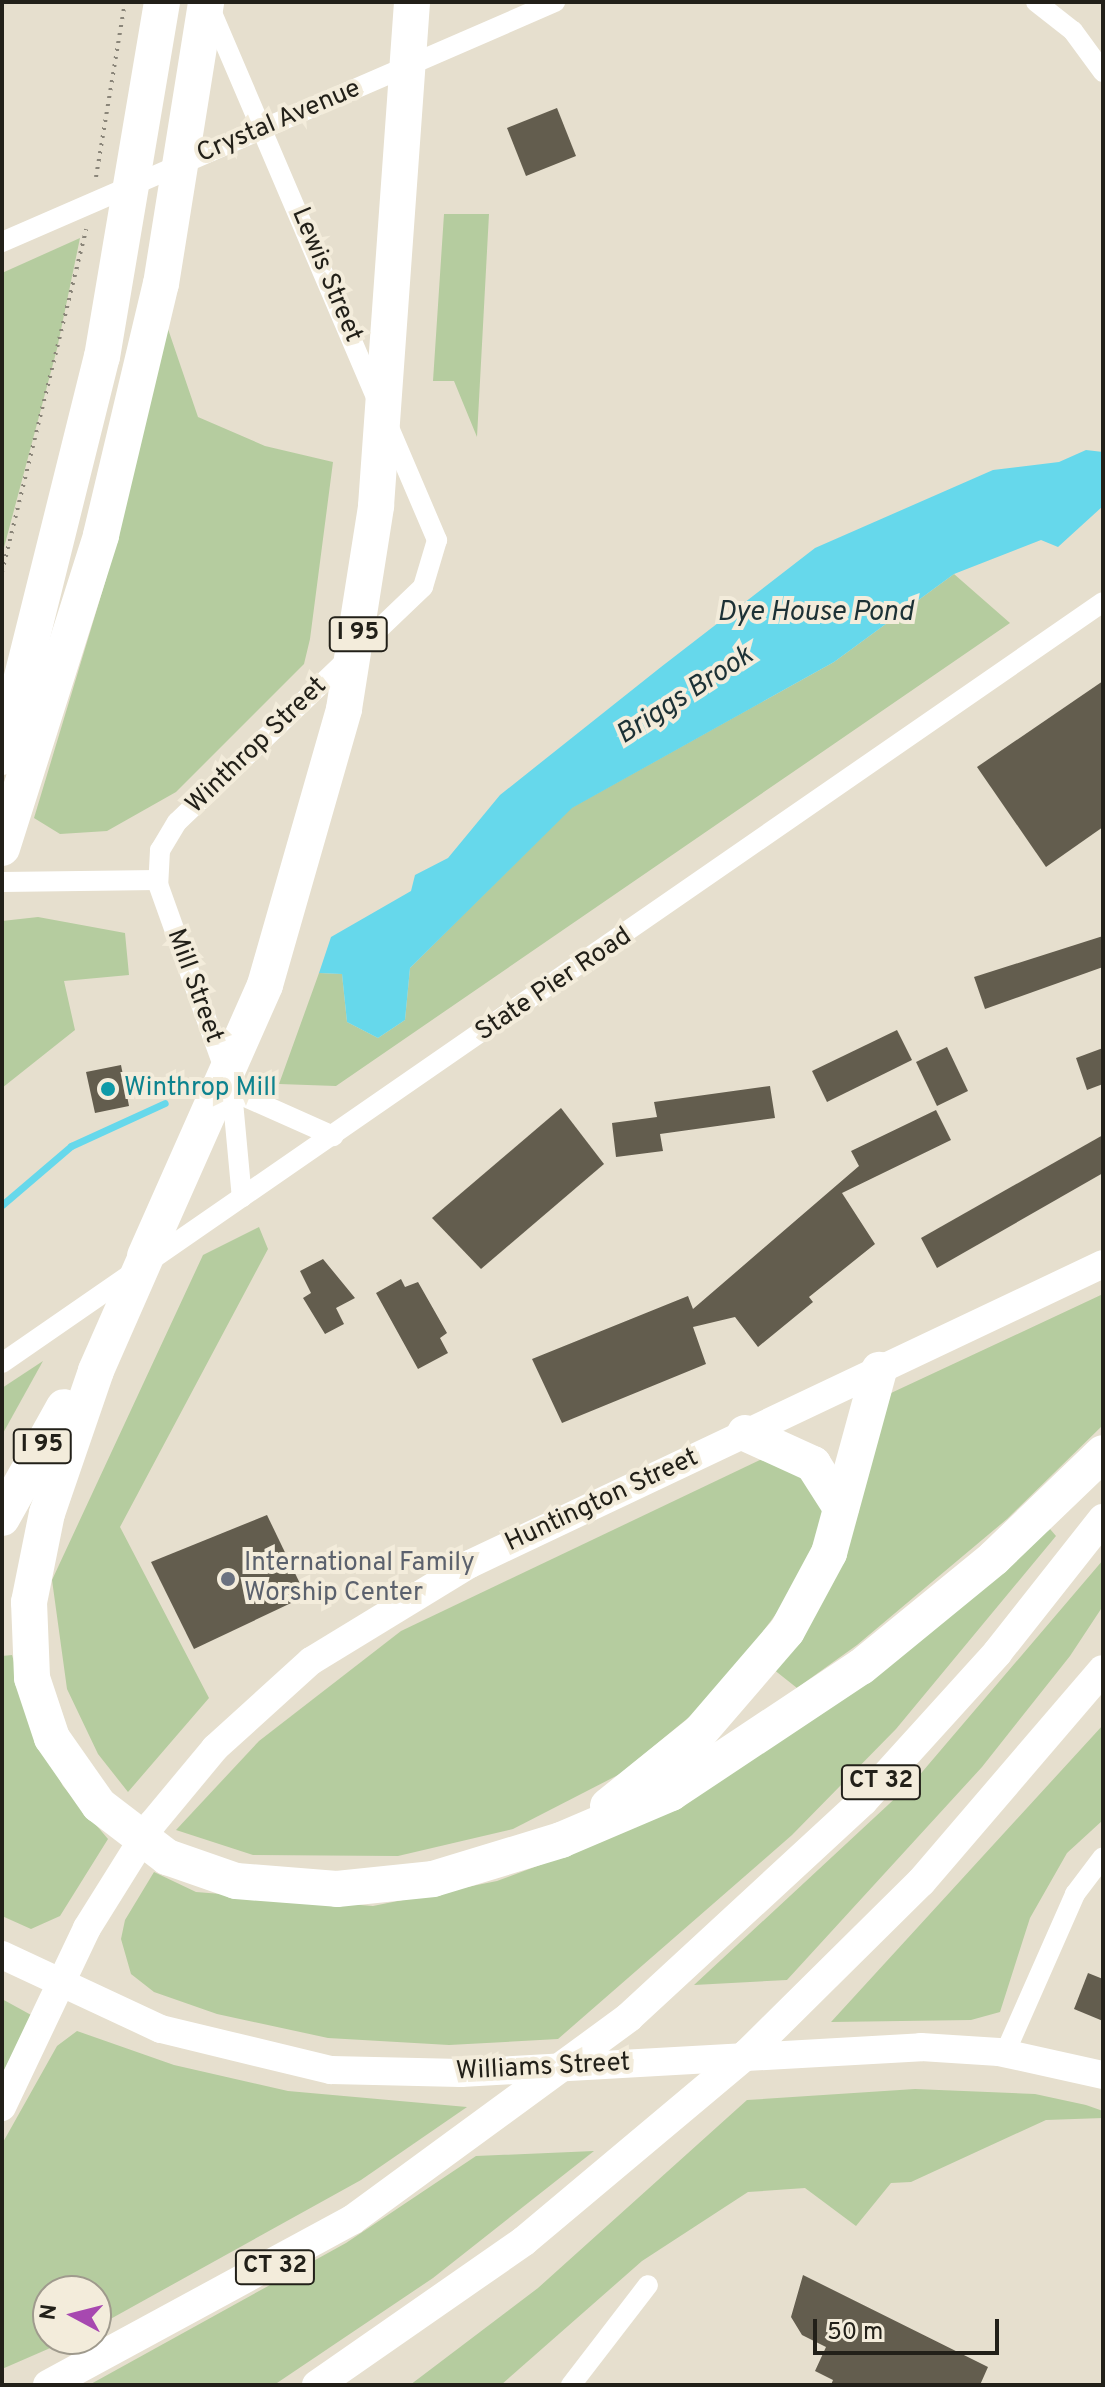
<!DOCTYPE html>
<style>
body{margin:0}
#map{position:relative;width:1105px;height:2387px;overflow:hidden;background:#e6dfce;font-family:Overpass,sans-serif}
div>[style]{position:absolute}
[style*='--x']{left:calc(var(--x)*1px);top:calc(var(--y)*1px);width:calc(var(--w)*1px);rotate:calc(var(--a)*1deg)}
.green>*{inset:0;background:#b5cc9f}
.water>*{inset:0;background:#66d8eb}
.stream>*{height:7px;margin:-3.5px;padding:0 3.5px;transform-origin:3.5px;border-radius:3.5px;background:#66d8eb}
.building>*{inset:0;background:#635d4e}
.path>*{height:4px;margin-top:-2px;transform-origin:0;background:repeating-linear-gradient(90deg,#8a8579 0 2px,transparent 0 8px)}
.street>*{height:20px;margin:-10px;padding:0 10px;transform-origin:10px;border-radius:10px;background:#fff}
.secondary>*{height:28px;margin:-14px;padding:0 14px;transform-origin:14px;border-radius:14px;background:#fff}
.primary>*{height:30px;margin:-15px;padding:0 15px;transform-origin:15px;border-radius:15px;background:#fff}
.highway>*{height:36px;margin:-18px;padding:0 18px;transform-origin:18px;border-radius:18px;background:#fff}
.dots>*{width:22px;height:22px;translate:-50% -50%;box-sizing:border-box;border:4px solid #f3ecdb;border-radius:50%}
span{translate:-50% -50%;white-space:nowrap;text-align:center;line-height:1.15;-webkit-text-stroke:8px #f3ecdb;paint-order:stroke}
.shield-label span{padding:2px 6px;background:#f3ecdb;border:2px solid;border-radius:6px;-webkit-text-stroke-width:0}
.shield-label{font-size:24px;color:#222019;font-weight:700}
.street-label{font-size:26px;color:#222019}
.culture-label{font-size:26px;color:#0d838f}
.left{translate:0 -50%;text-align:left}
.worship-label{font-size:26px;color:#5b616d}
.water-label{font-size:28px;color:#1c3135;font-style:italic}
.frame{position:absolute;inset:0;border:4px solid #222019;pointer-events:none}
.north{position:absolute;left:32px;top:2275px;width:80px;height:80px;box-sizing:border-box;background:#f3ecdb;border:2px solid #9f9a8d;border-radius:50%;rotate:277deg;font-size:22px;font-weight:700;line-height:32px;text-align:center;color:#222019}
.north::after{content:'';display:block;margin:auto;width:28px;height:36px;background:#a748b0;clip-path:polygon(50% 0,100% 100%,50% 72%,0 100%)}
.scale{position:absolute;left:813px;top:2319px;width:186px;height:36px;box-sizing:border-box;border:4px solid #222019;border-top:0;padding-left:10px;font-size:24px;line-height:28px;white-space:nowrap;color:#222019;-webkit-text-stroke:6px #f3ecdb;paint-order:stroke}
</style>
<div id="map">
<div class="green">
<div style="clip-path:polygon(444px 214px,489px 214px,477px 437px,454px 381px,433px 381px)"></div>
<div style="clip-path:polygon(80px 238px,57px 349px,2px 555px,2px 273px)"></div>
<div style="clip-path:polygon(167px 326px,198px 417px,265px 446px,333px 462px,310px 639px,304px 664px,176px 792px,107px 831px,60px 834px,34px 818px,106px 579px)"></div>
<div style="clip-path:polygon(954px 574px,1010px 623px,336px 1086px,279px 1084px,319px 973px,342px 974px,347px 1022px,378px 1038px,405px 1020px,410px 968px,571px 808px,834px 662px)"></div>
<div style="clip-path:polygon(38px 917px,125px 933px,129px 975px,64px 981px,75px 1030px,2px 1088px,2px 921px)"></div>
<div style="clip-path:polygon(259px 1227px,268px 1249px,120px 1527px,209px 1698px,128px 1792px,98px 1754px,67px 1689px,52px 1580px,203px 1255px)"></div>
<div style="clip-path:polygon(1103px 1294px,1103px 1425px,1007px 1519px,857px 1645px,797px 1688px,773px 1669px,841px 1559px,891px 1393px)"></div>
<div style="clip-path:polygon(43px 1361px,2px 1435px,2px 1388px)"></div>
<div style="clip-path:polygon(762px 1459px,795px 1464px,823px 1501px,824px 1523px,793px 1591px,716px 1695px,620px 1774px,513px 1829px,398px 1856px,253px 1855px,176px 1830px,259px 1741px,401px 1631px)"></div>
<div style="clip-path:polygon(1050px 1529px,1056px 1536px,896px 1729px,792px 1835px,558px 2039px,449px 2045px,328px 2038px,217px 2014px,154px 1992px,131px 1974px,121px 1939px,125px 1920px,154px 1872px,196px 1892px,373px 1906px,497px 1881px,601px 1842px)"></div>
<div style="clip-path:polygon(1103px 1560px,1103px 1606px,1070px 1656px,982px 1767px,787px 1980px,694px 1985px,917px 1778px)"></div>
<div style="clip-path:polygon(12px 1655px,34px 1732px,63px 1786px,108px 1839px,60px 1916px,31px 1929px,2px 1916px,2px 1656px)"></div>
<div style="clip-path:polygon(1103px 1725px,1103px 1820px,1067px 1853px,1030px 1918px,1000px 2012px,971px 2020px,831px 2022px)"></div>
<div style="clip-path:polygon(2px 1999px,33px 2016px,2px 2074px)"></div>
<div style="clip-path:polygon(77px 2031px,174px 2065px,288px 2091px,467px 2107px,361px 2180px,96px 2327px,96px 2291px,48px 2291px,48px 2339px,71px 2339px,2px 2369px,2px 2144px,57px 2046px)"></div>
<div style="clip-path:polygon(915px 2089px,1035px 2094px,1086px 2105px,1103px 2111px,1103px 2118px,1046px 2120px,911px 2182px,891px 2183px,856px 2226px,805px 2188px,748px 2192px,642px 2261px,501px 2385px,410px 2385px,538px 2288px,747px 2100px)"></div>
<div style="clip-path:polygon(594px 2151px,433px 2278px,274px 2385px,89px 2385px,346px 2243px,476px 2156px)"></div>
</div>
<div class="water">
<div style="clip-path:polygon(1086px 450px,1103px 452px,1103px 506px,1058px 547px,1041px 540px,954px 574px,834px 662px,572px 808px,410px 968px,405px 1020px,378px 1038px,347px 1022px,342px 974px,319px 973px,331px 937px,411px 891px,415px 875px,448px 858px,500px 795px,661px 667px,815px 548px,993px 470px,1059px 462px)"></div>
</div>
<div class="stream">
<div style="--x:2;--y:1205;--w:91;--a:-40.5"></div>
<div style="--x:71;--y:1146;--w:103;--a:-24.6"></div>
</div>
<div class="building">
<div style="clip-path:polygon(557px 108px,576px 156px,526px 176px,507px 128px)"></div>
<div style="clip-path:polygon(1103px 681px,1103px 827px,1046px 867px,977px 767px)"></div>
<div style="clip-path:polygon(1103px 936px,1103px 967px,985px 1009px,974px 977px)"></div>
<div style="clip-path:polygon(897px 1030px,912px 1060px,827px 1102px,812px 1071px)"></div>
<div style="clip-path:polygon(947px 1047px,968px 1091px,937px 1106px,916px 1062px)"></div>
<div style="clip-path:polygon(1103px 1048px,1103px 1084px,1087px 1090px,1076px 1058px)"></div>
<div style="clip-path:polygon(121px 1065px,129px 1106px,95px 1113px,86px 1072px)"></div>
<div style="clip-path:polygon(770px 1086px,775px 1118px,660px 1134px,663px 1151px,616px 1157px,612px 1123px,657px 1117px,654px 1102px)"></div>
<div style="clip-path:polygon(561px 1108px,604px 1164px,481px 1269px,432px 1218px)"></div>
<div style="clip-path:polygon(936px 1110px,951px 1140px,842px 1193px,875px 1244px,809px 1297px,813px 1302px,758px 1347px,735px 1317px,693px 1327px,706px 1364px,562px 1423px,532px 1359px,688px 1296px,693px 1309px,859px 1166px,851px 1151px)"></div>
<div style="clip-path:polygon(1103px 1135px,1103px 1173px,937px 1268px,921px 1238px)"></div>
<div style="clip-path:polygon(323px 1259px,355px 1298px,336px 1308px,344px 1324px,325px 1334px,303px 1298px,311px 1293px,300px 1271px)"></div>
<div style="clip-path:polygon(401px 1279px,405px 1287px,418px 1282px,447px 1333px,440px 1338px,448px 1353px,418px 1369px,376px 1293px)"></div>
<div style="clip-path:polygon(267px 1515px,306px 1596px,194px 1649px,151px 1562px)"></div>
<div style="clip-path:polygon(1088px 1973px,1103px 1979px,1103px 2021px,1074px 2009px)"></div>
<div style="clip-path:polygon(803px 2275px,988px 2367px,980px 2385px,831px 2385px,833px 2380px,815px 2371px,826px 2347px,802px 2335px,791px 2317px)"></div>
</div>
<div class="path">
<div style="--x:96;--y:177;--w:177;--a:-80.6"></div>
<div style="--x:2;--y:572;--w:353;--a:-76.2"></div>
</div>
<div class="street">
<div style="--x:1036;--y:2;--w:47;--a:38.1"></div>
<div style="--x:1073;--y:31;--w:51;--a:53.8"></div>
<div style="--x:209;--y:6;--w:581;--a:66.88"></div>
<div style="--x:437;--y:540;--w:49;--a:106.6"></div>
<div style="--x:423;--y:587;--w:340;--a:136.3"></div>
<div style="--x:177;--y:822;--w:33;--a:121"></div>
<div style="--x:160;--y:850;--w:34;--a:93"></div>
<div style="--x:158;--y:884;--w:220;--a:70.3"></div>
<div style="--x:232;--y:1091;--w:107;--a:84.7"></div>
<div style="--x:2;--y:242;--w:603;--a:-23.46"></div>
<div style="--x:2;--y:882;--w:156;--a:-0.7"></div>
<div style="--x:232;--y:1091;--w:111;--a:24"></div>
<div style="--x:2;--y:1363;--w:1338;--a:-34.65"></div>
<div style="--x:1005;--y:2053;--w:174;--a:-66.2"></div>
<div style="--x:1075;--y:1894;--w:46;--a:-52.9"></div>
<div style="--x:571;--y:2385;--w:126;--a:-52.4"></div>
</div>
<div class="secondary">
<div style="--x:2;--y:1955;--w:175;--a:25"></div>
<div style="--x:161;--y:2029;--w:175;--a:13.6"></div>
<div style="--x:331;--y:2070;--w:130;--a:1.3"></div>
<div style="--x:461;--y:2073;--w:461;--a:-3.2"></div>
<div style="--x:921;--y:2047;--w:78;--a:3.7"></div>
<div style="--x:999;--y:2052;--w:107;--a:12.5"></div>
<div style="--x:2;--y:2107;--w:198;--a:-64.6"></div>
<div style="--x:87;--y:1928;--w:123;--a:-58"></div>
<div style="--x:152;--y:1824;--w:99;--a:-50.3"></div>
<div style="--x:215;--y:1748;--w:130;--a:-42.2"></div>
<div style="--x:311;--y:1661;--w:186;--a:-31.4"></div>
<div style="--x:470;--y:1564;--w:700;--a:-25.36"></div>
</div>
<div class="primary">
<div style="--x:48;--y:2385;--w:346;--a:-28.5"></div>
<div style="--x:352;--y:2220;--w:343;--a:-36.2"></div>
<div style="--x:629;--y:2017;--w:318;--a:-42.7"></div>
<div style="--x:863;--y:1801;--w:200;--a:-47.8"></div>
<div style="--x:997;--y:1653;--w:171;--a:-51.7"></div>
<div style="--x:317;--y:2385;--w:252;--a:-34.8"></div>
<div style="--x:524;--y:2241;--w:291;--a:-40"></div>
<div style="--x:747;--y:2054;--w:245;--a:-44.7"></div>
<div style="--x:921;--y:1882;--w:279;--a:-49.4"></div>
</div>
<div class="highway">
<div style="--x:2;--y:757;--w:412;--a:-76"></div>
<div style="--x:102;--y:357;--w:360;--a:-80.4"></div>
<div style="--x:2;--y:848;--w:328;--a:-72.4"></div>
<div style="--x:101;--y:535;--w:258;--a:-76.6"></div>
<div style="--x:161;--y:284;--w:286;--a:-80.9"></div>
<div style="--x:156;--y:1234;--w:150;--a:113.7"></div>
<div style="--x:96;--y:1371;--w:150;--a:109"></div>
<div style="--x:47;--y:1513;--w:91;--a:101.4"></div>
<div style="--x:29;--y:1602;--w:76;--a:87.7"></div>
<div style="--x:32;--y:1678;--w:63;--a:71.6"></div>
<div style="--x:52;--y:1738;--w:82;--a:55"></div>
<div style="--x:99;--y:1805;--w:86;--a:37.4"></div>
<div style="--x:167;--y:1857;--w:73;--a:19.2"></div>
<div style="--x:236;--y:1881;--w:101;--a:4.5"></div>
<div style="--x:337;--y:1889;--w:97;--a:-5.9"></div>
<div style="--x:433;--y:1879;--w:134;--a:-16.9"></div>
<div style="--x:561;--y:1840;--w:120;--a:-23.1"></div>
<div style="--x:671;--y:1793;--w:228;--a:-33.6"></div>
<div style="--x:861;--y:1667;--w:172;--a:-39.3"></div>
<div style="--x:994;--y:1558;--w:151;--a:-43.9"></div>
<div style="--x:145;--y:1256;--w:296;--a:-66.1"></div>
<div style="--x:265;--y:985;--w:287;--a:-74"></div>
<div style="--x:344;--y:709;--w:206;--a:-81"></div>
<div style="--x:376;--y:506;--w:505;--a:-85.91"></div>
<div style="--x:745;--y:1433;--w:75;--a:24.5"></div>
<div style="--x:813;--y:1464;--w:52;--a:57.5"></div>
<div style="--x:2;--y:1518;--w:127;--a:-60.8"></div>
<div style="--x:608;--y:1806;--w:118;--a:-38.8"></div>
<div style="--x:700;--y:1732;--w:133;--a:-49.3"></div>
<div style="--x:787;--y:1631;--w:89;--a:-61.7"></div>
<div style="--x:829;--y:1553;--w:190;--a:-74.7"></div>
</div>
<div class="dots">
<div style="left:108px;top:1089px;background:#0f9aa8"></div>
<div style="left:228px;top:1579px;background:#6b7280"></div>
</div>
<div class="shield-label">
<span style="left:358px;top:634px">I 95</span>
<span style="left:42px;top:1446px">I 95</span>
<span style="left:881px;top:1782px">CT 32</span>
<span style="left:275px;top:2267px">CT 32</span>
</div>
<div class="street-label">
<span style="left:279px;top:122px;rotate:-23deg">Crystal Avenue</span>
<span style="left:326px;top:275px;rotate:67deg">Lewis Street</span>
<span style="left:257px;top:746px;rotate:-44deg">Winthrop Street</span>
<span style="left:554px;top:985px;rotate:-34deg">State Pier Road</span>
<span style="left:194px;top:986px;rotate:70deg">Mill Street</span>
<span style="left:602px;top:1501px;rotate:-25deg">Huntington Street</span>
<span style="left:543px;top:2068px;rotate:-3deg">Williams Street</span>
</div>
<div class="culture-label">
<span class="left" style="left:124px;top:1089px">Winthrop Mill</span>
</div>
<div class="worship-label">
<span class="left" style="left:244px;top:1579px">International Family<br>Worship Center</span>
</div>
<div class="water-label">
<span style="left:815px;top:613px">Dye House Pond</span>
<span style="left:685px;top:696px;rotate:-33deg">Briggs Brook</span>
</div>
<div class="frame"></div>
<div class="north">N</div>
<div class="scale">50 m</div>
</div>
